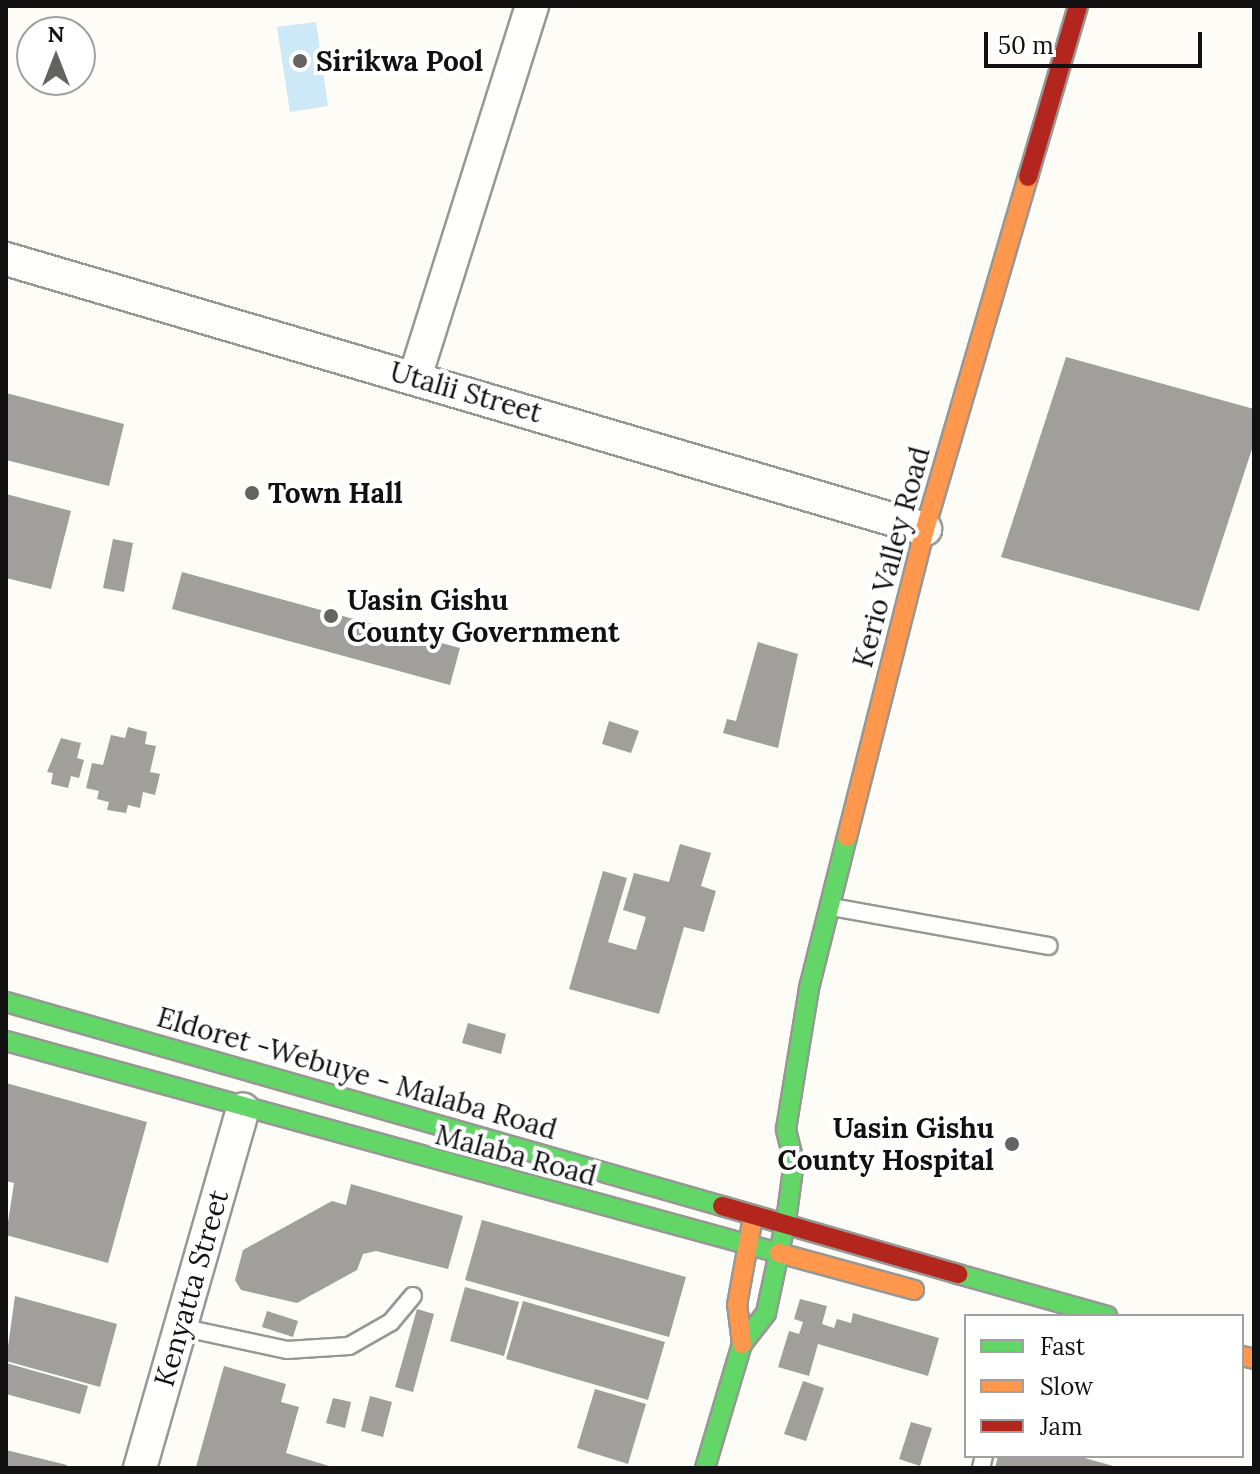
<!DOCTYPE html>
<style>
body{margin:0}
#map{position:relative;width:1260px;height:1474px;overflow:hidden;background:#fdfcf7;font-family:Lora,serif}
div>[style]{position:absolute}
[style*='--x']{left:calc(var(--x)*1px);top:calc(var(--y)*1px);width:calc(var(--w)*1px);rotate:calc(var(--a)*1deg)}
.water>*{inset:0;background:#cde8f7}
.building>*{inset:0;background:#a19f9c}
.roads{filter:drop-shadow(2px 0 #979795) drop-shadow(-2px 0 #979795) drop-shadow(0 2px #979795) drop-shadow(0 -2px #979795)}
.lane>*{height:16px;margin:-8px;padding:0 8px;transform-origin:8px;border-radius:8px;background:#fffffe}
.street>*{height:32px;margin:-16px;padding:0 16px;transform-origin:16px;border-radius:16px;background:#fffffe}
.fast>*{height:18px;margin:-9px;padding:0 9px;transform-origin:9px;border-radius:9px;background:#63d668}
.slow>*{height:18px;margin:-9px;padding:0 9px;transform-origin:9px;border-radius:9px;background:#ff974d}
.jam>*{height:18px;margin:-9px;padding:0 9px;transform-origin:9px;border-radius:9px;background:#b3261e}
.dots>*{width:22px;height:22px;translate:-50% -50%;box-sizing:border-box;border:4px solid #fff;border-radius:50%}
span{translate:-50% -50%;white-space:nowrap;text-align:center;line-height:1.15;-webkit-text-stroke:8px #fff;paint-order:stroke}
.poi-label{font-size:28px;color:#111;font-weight:700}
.left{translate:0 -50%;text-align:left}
.right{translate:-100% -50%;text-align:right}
.street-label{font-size:28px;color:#111}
.frame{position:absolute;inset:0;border:8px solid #111;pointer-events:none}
.legend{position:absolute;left:964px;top:1314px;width:280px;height:144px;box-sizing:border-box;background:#fff;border:2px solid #a0a0a0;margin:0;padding:10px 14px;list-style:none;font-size:24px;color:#111}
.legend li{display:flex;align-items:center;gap:16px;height:40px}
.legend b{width:40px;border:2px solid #a0a0a0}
.north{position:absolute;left:16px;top:16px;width:80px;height:80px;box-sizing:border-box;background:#fff;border:2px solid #a0a0a0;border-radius:50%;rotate:0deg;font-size:22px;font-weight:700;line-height:32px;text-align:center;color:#111}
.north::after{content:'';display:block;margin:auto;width:28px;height:36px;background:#646362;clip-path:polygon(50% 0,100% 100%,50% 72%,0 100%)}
.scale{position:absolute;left:984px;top:32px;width:218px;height:36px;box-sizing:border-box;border:4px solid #111;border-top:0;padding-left:10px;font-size:24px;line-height:28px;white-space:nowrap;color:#111;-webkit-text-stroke:6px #fff;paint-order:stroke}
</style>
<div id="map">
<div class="water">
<div style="clip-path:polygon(316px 22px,328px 106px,290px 112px,277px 27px)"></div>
</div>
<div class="building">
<div style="clip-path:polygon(1066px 357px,1254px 409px,1254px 443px,1199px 611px,1001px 557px)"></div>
<div style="clip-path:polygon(6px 393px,124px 424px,109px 486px,6px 460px)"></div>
<div style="clip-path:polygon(6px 494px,71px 511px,51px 589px,6px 578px)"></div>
<div style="clip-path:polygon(113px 539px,133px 543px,124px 592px,103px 588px)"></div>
<div style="clip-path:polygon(182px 572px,460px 648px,450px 685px,172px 609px)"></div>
<div style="clip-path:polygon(758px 642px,798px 654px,778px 748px,723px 733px,727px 719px,736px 721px)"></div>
<div style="clip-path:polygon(609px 721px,639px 731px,631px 753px,602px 744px)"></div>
<div style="clip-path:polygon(128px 727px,147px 732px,145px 744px,156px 746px,150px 772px,160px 774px,155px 795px,143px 792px,140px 808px,128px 805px,126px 813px,107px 810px,109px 802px,97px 799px,99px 791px,86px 788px,92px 763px,103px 765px,111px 735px,125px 738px)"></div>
<div style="clip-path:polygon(61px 738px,81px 743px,77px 758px,84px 760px,79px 778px,71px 776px,68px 788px,51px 784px,53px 773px,47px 772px)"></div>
<div style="clip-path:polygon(680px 844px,711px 853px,701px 886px,716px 891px,704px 932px,684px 927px,659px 1014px,569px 989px,603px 871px,627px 878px,608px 942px,636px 950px,646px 917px,623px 910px,634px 873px,669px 882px)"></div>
<div style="clip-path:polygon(468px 1023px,506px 1034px,501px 1054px,462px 1043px)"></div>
<div style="clip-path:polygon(6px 1083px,147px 1122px,108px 1263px,6px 1235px,14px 1183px,6px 1181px)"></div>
<div style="clip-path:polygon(351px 1184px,463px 1216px,448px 1269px,376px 1251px,363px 1254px,357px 1270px,297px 1303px,241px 1290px,235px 1280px,243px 1250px,332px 1201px,346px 1205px)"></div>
<div style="clip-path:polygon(482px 1220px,686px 1277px,669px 1337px,465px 1280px)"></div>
<div style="clip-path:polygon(465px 1287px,519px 1302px,504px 1356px,450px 1341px)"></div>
<div style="clip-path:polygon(15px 1296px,117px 1324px,100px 1387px,6px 1361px)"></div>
<div style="clip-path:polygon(800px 1299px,827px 1306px,822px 1324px,834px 1328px,837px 1319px,851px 1323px,853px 1313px,939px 1338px,928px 1376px,818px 1344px,809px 1376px,778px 1367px,789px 1331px,799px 1334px,803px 1322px,794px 1319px)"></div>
<div style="clip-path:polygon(523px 1301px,665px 1342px,648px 1400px,506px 1359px)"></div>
<div style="clip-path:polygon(417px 1309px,434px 1314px,413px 1392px,395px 1387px)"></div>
<div style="clip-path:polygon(267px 1311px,298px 1321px,293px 1337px,262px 1327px)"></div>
<div style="clip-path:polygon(6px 1363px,88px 1386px,80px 1414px,6px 1394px)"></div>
<div style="clip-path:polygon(224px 1366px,286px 1384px,281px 1402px,299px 1407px,286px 1453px,336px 1468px,196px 1467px)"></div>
<div style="clip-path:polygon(803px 1381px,824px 1388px,806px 1441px,784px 1434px)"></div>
<div style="clip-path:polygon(595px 1389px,646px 1404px,628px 1464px,577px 1448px)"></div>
<div style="clip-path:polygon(370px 1396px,392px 1402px,383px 1437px,361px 1431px)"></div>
<div style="clip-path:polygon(333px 1398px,351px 1402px,345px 1428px,326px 1423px)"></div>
<div style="clip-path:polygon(911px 1422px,932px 1428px,920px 1466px,899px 1459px)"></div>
<div style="clip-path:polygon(6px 1450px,67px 1465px,66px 1468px,6px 1468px)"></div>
<div style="clip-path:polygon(998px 1456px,1077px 1456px,1117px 1467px,995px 1468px)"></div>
</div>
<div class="roads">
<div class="lane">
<div style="--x:832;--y:907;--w:220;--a:10.2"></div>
<div style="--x:180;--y:1327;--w:109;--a:12.1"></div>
<div style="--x:287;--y:1350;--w:62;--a:-3.7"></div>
<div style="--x:349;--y:1346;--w:48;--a:-29.7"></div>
<div style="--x:391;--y:1322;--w:34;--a:-50"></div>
<div style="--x:981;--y:1468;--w:12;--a:-76"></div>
</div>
<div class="street">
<div style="--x:6;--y:259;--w:958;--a:16.37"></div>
<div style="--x:415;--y:377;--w:389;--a:-72.5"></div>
<div style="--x:140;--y:1468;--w:373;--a:-74"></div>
</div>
<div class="fast">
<div style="--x:6;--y:1002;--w:744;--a:15.9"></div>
<div style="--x:6;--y:1041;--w:802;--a:15.34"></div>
<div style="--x:786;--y:1221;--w:60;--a:-82.3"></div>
<div style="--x:794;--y:1162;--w:34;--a:-104"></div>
<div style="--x:786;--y:1129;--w:143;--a:-80.7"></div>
<div style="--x:809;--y:988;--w:156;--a:-75.9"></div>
<div style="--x:958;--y:1274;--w:155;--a:15.7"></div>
<div style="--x:705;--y:1468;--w:129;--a:-73.4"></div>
<div style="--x:742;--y:1344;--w:39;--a:-52"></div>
<div style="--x:766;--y:1313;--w:91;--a:-77.9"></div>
</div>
<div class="slow">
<div style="--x:847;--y:837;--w:318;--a:-75.8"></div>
<div style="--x:925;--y:529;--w:367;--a:-73.7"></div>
<div style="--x:779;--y:1253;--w:140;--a:15.3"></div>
<div style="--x:742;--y:1344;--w:39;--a:-97"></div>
<div style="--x:737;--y:1305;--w:89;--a:-79.7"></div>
<div style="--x:1242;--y:1356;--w:12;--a:14"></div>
</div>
<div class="jam">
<div style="--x:1028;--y:177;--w:178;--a:-73.7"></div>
<div style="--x:722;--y:1206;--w:246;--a:16.1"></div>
</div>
</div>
<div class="dots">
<div style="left:300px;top:61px;background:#646362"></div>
<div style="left:252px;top:493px;background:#646362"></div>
<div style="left:331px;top:616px;background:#646362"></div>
<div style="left:1012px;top:1144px;background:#646362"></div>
</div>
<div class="poi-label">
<span class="left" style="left:316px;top:61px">Sirikwa Pool</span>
<span class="left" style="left:268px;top:493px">Town Hall</span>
<span class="left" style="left:347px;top:616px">Uasin Gishu<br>County Government</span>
<span class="right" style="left:994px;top:1144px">Uasin Gishu<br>County Hospital</span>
</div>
<div class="street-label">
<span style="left:466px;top:392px;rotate:16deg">Utalii Street</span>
<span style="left:891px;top:557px;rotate:-75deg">Kerio Valley Road</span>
<span style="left:357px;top:1073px;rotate:16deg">Eldoret -Webuye - Malaba Road</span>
<span style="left:516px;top:1155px;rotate:15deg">Malaba Road</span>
<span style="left:191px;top:1288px;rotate:-74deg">Kenyatta Street</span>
</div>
<div class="frame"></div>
<ul class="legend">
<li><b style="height:10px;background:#63d668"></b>Fast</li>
<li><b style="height:10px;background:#ff974d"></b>Slow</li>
<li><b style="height:10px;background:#b3261e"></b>Jam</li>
</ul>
<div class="north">N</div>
<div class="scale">50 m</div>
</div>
